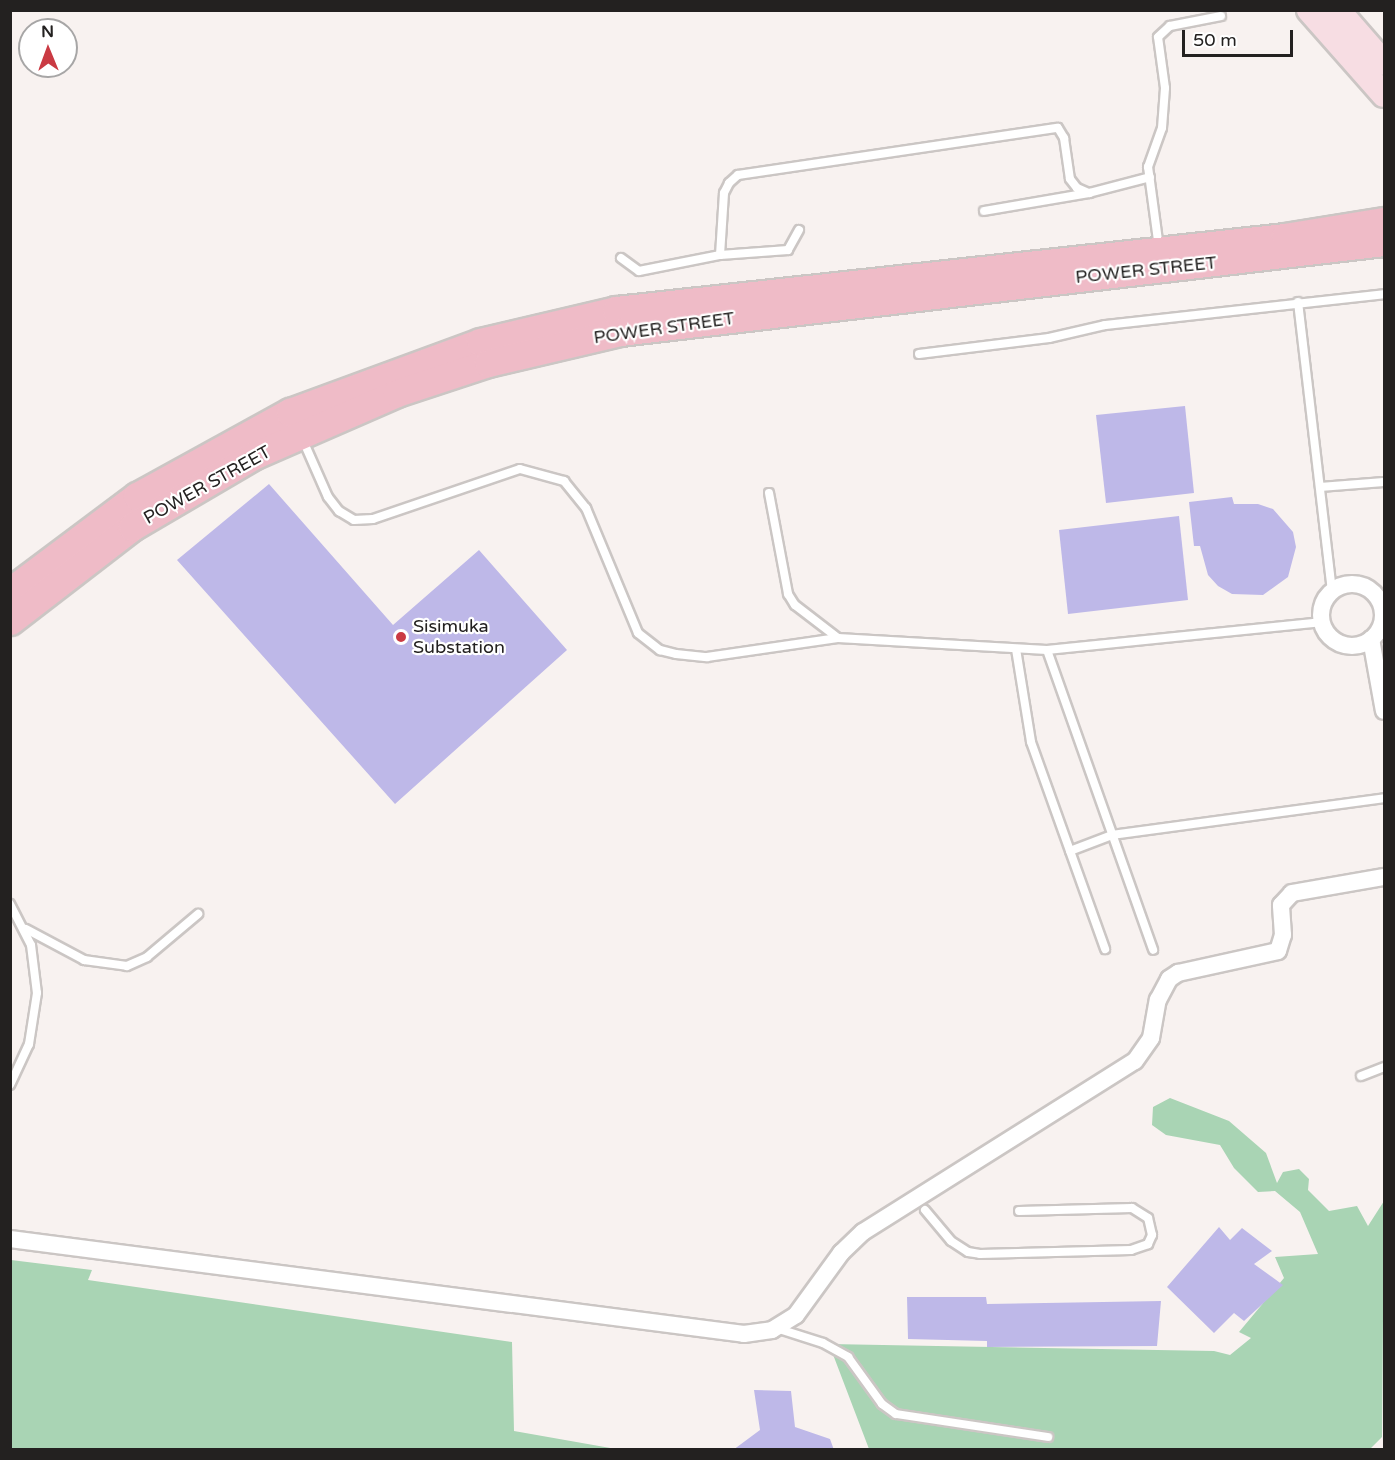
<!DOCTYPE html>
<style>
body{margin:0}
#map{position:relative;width:1395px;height:1460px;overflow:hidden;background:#f8f2f0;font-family:"Varela Round",sans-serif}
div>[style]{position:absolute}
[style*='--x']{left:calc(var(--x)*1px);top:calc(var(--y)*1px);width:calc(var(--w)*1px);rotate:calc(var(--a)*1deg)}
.green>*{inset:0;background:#a9d4b4}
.building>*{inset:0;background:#beb8e8}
.roads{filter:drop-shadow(2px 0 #cbc6c4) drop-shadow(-2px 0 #cbc6c4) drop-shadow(0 2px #cbc6c4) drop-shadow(0 -2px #cbc6c4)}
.lane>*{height:8px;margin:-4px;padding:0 4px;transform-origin:4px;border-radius:4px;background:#fff}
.street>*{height:16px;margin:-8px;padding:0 8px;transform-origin:8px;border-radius:8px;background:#fff}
.street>.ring{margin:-8px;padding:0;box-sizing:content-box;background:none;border:16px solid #fff;border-radius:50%}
.secondary>*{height:24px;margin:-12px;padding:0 12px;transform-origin:12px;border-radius:12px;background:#f7dde3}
.primary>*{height:27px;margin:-13.5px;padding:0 13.5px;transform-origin:13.5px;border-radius:13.5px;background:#efbbc7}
.dots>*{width:16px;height:16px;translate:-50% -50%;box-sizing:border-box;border:3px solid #fff;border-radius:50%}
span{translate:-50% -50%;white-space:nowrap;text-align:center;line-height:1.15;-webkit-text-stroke:4.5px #fff;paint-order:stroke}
.street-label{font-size:18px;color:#232120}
.poi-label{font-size:18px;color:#232120}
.left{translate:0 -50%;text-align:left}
.frame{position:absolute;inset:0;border:12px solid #232120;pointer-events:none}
.north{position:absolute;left:18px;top:18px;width:60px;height:60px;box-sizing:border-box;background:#fff;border:2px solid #a7a6a6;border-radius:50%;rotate:359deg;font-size:16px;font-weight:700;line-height:24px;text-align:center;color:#232120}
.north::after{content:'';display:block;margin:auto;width:21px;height:27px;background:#ca3a43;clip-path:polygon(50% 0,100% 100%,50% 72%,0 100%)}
.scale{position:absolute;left:1182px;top:30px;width:111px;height:27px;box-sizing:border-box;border:3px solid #232120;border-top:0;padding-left:8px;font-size:18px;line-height:21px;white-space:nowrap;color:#232120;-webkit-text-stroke:4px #fff;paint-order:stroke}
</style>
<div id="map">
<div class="green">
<div style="clip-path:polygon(1170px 1098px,1229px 1121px,1266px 1153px,1277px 1183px,1283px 1172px,1299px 1169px,1309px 1179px,1308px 1190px,1329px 1211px,1357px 1206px,1368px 1226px,1384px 1201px,1382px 1437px,1370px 1449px,869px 1449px,829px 1344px,1214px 1351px,1230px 1355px,1251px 1338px,1239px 1332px,1284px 1278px,1275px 1257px,1318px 1254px,1300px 1212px,1275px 1191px,1258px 1192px,1234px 1168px,1220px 1145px,1166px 1135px,1152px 1125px,1153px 1107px)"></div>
<div style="clip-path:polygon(11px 1260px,92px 1270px,88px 1280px,512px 1342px,514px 1431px,616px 1449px,11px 1449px)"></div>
</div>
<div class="building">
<div style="clip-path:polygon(1185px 406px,1194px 493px,1106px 503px,1096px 415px)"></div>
<div style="clip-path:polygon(269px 484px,393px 625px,479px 550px,567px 650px,395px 804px,177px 560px)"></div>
<div style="clip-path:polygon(1232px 497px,1234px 504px,1258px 504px,1273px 509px,1293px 532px,1296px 547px,1288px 577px,1263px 595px,1232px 594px,1218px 586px,1208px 575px,1200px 546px,1194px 546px,1189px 502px)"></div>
<div style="clip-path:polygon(1179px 516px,1188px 600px,1068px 614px,1059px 530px)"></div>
<div style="clip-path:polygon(1219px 1227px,1230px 1240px,1242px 1228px,1272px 1251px,1254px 1264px,1283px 1285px,1244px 1321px,1234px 1313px,1214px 1333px,1167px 1287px)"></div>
<div style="clip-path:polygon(907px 1297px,986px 1297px,987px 1304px,1161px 1301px,1157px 1346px,987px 1347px,987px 1341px,908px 1339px)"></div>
<div style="clip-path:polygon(754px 1390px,791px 1391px,795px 1427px,830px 1439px,834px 1450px,733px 1450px,760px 1430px)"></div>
</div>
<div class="roads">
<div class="lane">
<div style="--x:984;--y:211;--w:107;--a:-9.7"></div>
<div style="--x:799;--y:230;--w:23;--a:119"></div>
<div style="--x:788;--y:250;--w:68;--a:175.8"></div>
<div style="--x:720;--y:255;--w:62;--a:-86.3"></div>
<div style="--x:724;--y:193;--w:11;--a:-63"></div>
<div style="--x:729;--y:183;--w:12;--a:-42"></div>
<div style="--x:738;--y:175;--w:323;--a:-8.4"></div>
<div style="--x:1058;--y:128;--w:12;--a:59"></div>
<div style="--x:1064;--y:138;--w:41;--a:81.7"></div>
<div style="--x:1070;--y:179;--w:11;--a:52"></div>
<div style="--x:1077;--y:188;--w:13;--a:23"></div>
<div style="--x:1089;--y:193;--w:63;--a:-14.7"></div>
<div style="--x:1159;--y:248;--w:82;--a:-97.7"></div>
<div style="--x:1148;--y:167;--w:41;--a:-70.3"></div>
<div style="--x:1162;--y:128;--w:40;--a:-85.7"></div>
<div style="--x:1165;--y:88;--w:51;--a:-97.8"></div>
<div style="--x:1158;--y:37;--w:16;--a:-43"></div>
<div style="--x:1170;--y:26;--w:52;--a:-11.1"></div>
<div style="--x:621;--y:258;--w:22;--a:36"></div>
<div style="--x:639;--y:271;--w:83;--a:-11.2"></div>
<div style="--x:1298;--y:302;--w:291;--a:83.3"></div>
<div style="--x:919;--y:354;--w:131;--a:-7"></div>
<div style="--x:1049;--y:338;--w:57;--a:-13.1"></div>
<div style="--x:1105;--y:325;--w:281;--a:-6.3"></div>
<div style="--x:302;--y:438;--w:64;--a:66.2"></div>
<div style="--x:328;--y:497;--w:18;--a:52"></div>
<div style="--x:339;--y:511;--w:17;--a:31"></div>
<div style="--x:354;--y:520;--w:19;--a:-3"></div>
<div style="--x:373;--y:519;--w:155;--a:-18.8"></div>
<div style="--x:520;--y:469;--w:46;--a:15.3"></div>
<div style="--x:564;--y:481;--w:35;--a:51"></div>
<div style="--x:586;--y:508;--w:135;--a:67.4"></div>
<div style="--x:638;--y:633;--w:28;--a:38"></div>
<div style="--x:660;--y:650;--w:16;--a:14"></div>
<div style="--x:676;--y:654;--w:31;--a:6"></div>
<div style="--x:707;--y:657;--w:132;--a:-8.3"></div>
<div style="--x:838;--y:638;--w:209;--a:3.3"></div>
<div style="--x:1047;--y:650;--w:275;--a:-5.8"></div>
<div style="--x:1320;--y:487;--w:64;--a:-4.5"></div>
<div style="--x:769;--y:493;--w:103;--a:79.3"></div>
<div style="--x:788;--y:594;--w:13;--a:58"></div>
<div style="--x:795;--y:605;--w:54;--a:37.5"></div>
<div style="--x:1016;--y:649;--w:94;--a:80.8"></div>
<div style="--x:1031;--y:742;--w:220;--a:70.3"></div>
<div style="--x:1047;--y:650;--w:318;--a:70.5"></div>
<div style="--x:1070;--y:851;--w:45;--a:-20.9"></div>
<div style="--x:1112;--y:835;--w:275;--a:-7.7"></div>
<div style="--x:10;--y:904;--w:46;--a:62.9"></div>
<div style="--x:31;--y:945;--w:48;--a:82.9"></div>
<div style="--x:37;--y:993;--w:52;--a:98.9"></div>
<div style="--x:29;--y:1044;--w:45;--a:114.9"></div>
<div style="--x:26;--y:929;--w:66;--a:28.1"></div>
<div style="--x:84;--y:960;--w:43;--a:7.9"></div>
<div style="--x:127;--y:966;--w:22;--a:-24"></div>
<div style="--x:147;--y:957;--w:67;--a:-40.1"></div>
<div style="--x:1361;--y:1076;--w:25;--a:-21"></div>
<div style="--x:925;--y:1210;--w:40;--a:50"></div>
<div style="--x:951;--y:1241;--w:20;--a:33"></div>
<div style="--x:968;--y:1252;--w:12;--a:9"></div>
<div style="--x:980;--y:1254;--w:151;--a:-1.5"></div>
<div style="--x:1131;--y:1250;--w:18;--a:-19"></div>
<div style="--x:1148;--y:1244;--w:10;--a:-66"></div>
<div style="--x:1152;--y:1235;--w:17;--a:-103"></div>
<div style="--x:1148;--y:1218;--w:19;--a:-148"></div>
<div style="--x:1132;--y:1208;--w:113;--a:178.5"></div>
<div style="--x:776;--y:1328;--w:49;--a:17.7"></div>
<div style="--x:823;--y:1343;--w:29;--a:29"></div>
<div style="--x:848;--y:1357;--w:58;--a:54.1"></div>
<div style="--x:882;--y:1404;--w:17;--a:36"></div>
<div style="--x:896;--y:1414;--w:154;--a:8.6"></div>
</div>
<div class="street">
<div class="ring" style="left:1321px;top:584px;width:46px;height:46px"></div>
<div style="--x:1371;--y:639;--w:73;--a:79.8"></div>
<div style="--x:10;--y:1239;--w:740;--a:7.37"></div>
<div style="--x:744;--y:1334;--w:28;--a:-8"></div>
<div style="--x:772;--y:1330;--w:28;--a:-32"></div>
<div style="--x:796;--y:1315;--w:77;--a:-54"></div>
<div style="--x:841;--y:1253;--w:30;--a:-44"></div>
<div style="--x:863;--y:1232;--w:321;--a:-32.2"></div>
<div style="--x:1135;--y:1061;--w:28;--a:-55"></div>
<div style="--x:1151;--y:1038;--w:39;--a:-80"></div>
<div style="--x:1158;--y:1000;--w:24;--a:-62"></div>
<div style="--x:1169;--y:979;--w:11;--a:-34"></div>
<div style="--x:1178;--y:973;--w:102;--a:-12.4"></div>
<div style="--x:1278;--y:951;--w:17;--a:-73"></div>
<div style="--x:1283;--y:935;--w:30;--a:-94"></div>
<div style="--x:1281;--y:905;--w:16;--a:-47"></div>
<div style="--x:1292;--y:893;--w:93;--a:-9.9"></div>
</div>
<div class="secondary">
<div style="--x:1309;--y:10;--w:113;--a:48.6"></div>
<div style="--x:1338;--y:10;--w:70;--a:49"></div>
</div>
<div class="primary">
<div style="--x:10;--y:591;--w:159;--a:-36.8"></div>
<div style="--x:137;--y:496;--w:175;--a:-28.8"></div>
<div style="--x:290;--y:412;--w:202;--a:-20.2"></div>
<div style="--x:480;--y:342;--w:140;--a:-13.2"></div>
<div style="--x:616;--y:310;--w:673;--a:-6.23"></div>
<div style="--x:1285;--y:237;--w:100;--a:-9.2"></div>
<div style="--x:10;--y:621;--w:154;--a:-37.6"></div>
<div style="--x:132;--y:527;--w:140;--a:-30.4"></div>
<div style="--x:253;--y:456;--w:157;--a:-23.6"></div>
<div style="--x:397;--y:393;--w:96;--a:-18.2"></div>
<div style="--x:488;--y:363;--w:136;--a:-13.2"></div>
<div style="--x:620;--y:332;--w:769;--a:-6.72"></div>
</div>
</div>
<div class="dots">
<div style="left:401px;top:637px;background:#ca3a43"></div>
</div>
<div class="street-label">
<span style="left:1146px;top:270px;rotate:-6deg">POWER STREET</span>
<span style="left:664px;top:328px;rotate:-8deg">POWER STREET</span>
<span style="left:207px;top:485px;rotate:-29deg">POWER STREET</span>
</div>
<div class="poi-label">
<span class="left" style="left:413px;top:637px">Sisimuka<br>Substation</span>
</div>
<div class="frame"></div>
<div class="north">N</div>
<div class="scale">50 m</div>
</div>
